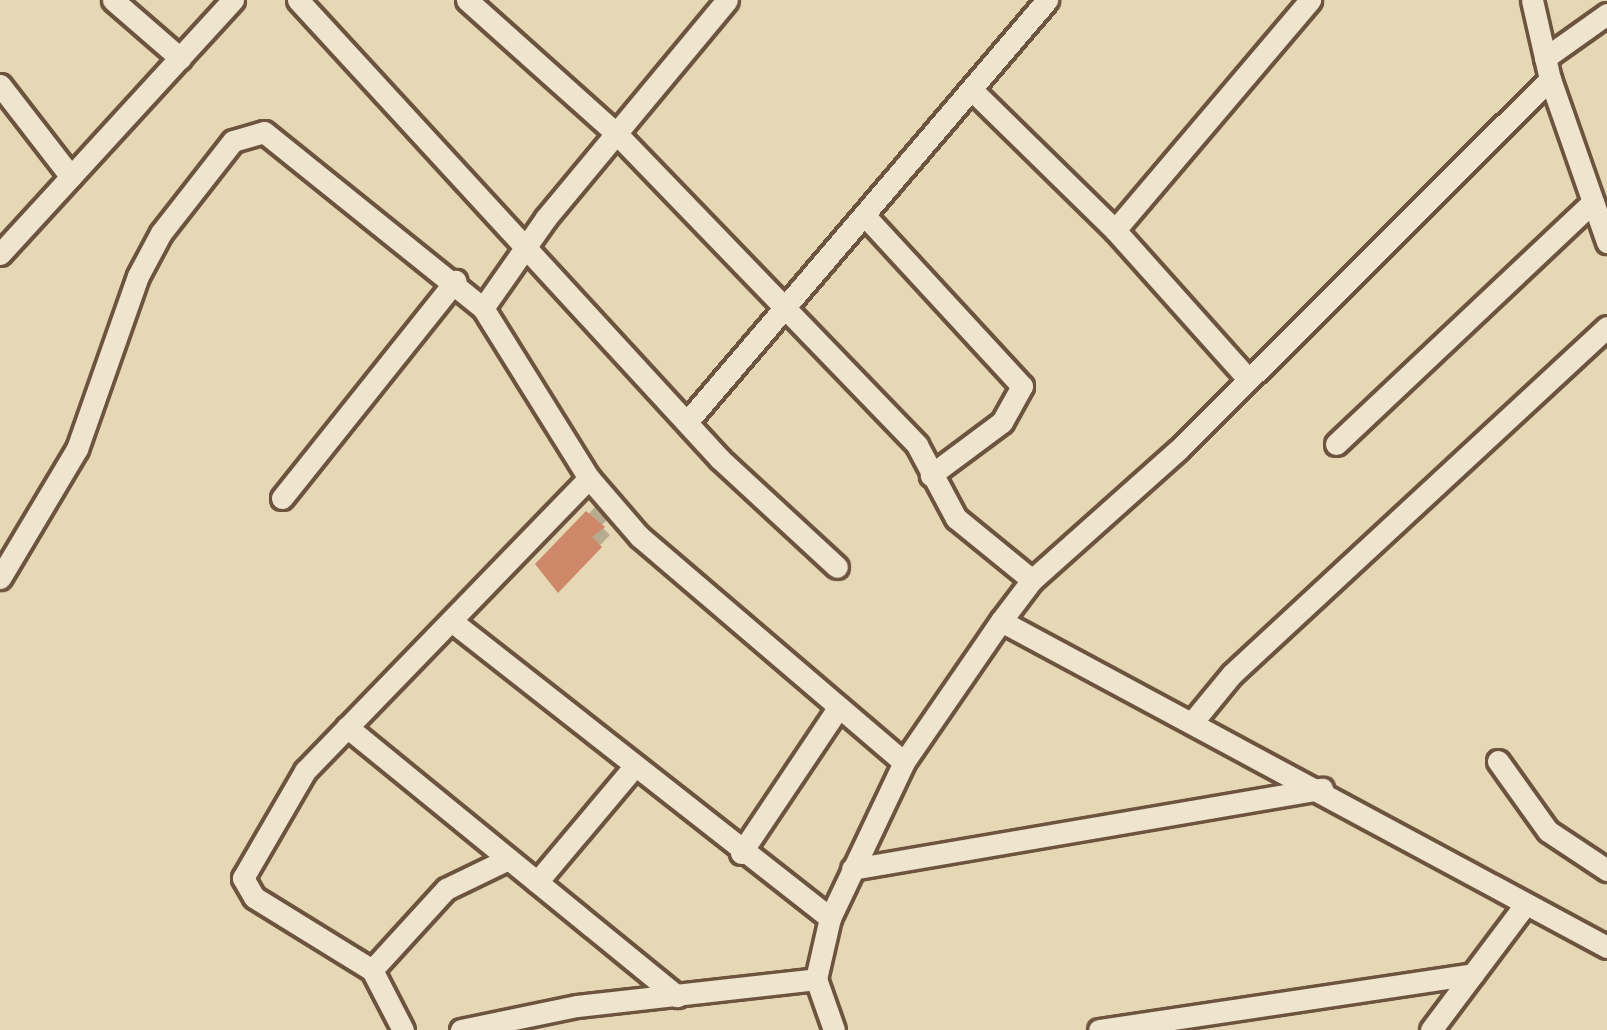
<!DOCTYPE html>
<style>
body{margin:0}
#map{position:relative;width:1607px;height:1030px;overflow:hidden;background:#e6d7b5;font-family:"Sorts Mill Goudy",serif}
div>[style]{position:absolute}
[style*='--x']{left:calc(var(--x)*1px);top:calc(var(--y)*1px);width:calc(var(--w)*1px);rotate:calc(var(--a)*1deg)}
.shadow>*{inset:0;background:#0003}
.building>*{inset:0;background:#ce8768}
.roads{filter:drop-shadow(3px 0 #6c543e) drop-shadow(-3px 0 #6c543e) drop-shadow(0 3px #6c543e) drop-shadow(0 -3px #6c543e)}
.minor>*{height:21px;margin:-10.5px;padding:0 10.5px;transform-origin:10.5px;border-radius:10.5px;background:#efe5cf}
span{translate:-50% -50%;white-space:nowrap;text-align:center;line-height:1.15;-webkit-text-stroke:9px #efe5cf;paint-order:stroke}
</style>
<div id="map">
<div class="shadow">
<div style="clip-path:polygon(598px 504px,612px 515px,601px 526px,610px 535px,558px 589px,539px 564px)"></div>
</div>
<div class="building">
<div style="clip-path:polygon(586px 511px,605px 527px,592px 537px,602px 547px,558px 593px,535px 564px)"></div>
</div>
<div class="roads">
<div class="minor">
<div style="--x:113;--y:0;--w:89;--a:40.9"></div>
<div style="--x:298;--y:0;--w:624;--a:47.4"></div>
<div style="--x:720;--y:459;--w:159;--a:42.7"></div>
<div style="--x:467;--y:0;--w:201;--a:41.8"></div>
<div style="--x:617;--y:134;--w:432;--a:46"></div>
<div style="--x:917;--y:445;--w:83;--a:61.9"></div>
<div style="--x:956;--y:518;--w:98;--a:39.2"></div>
<div style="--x:1532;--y:0;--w:81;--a:77.2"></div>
<div style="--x:1550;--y:79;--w:524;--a:135.08"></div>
<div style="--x:1179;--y:449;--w:197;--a:138.3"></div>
<div style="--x:1032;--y:580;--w:51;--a:127.1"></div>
<div style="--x:1001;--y:621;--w:688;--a:28.28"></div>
<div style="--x:1545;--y:58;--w:76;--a:-35.4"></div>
<div style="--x:1550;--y:79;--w:173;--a:70.7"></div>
<div style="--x:0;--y:85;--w:116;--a:52.3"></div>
<div style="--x:973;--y:91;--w:199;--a:44.4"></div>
<div style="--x:1115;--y:230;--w:302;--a:-49.7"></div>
<div style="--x:866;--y:217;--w:230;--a:47.3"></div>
<div style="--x:1022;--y:386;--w:41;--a:119.1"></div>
<div style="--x:1002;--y:422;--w:89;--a:143.3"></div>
<div style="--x:1115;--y:230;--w:200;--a:48.2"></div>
<div style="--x:0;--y:254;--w:345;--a:-47.5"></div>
<div style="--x:483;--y:308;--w:110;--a:-55"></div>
<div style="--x:546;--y:218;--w:283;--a:-50.3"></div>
<div style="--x:687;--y:422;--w:555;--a:-49.53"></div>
<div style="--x:1336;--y:444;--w:353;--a:-43.3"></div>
<div style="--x:282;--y:498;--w:278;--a:-51.4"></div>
<div style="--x:0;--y:578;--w:150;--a:-59.2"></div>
<div style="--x:77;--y:449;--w:183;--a:-70.6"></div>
<div style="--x:138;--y:276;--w:49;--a:-61.9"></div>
<div style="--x:161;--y:233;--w:117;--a:-52"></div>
<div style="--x:233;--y:141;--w:32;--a:-16"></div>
<div style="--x:264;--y:132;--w:281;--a:38.8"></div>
<div style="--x:483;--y:308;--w:200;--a:58.1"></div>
<div style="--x:589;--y:478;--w:77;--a:49.2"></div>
<div style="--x:639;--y:536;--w:348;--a:40.5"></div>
<div style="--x:454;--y:623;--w:478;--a:38.1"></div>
<div style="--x:1195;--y:719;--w:58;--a:-50.6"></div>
<div style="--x:1232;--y:674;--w:511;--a:-42.78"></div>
<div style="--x:347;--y:727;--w:426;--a:39.2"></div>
<div style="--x:1498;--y:761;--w:86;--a:54.5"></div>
<div style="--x:1548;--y:831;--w:71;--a:33.5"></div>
<div style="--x:741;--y:853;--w:174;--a:-56.2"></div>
<div style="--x:852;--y:869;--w:477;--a:-9.7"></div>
<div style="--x:537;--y:882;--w:148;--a:-49.9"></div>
<div style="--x:372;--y:970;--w:110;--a:-47.6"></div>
<div style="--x:446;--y:889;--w:69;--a:-25.8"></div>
<div style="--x:403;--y:1030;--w:68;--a:-117.3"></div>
<div style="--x:372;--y:970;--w:139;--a:-148.3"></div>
<div style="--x:254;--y:897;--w:22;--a:-120"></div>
<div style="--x:243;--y:878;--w:124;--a:-59.9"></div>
<div style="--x:305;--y:771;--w:408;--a:-45.9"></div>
<div style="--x:461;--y:1030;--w:118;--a:-11.7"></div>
<div style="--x:577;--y:1006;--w:241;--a:-6.4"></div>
<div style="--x:834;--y:1030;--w:54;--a:-109.4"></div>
<div style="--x:816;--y:979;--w:63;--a:-77.1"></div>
<div style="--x:830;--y:918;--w:173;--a:-64.6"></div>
<div style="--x:904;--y:762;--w:171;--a:-55.5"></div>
<div style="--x:1099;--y:1030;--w:378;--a:-8.5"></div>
<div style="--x:1431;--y:1030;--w:156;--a:-53.1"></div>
</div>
</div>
</div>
